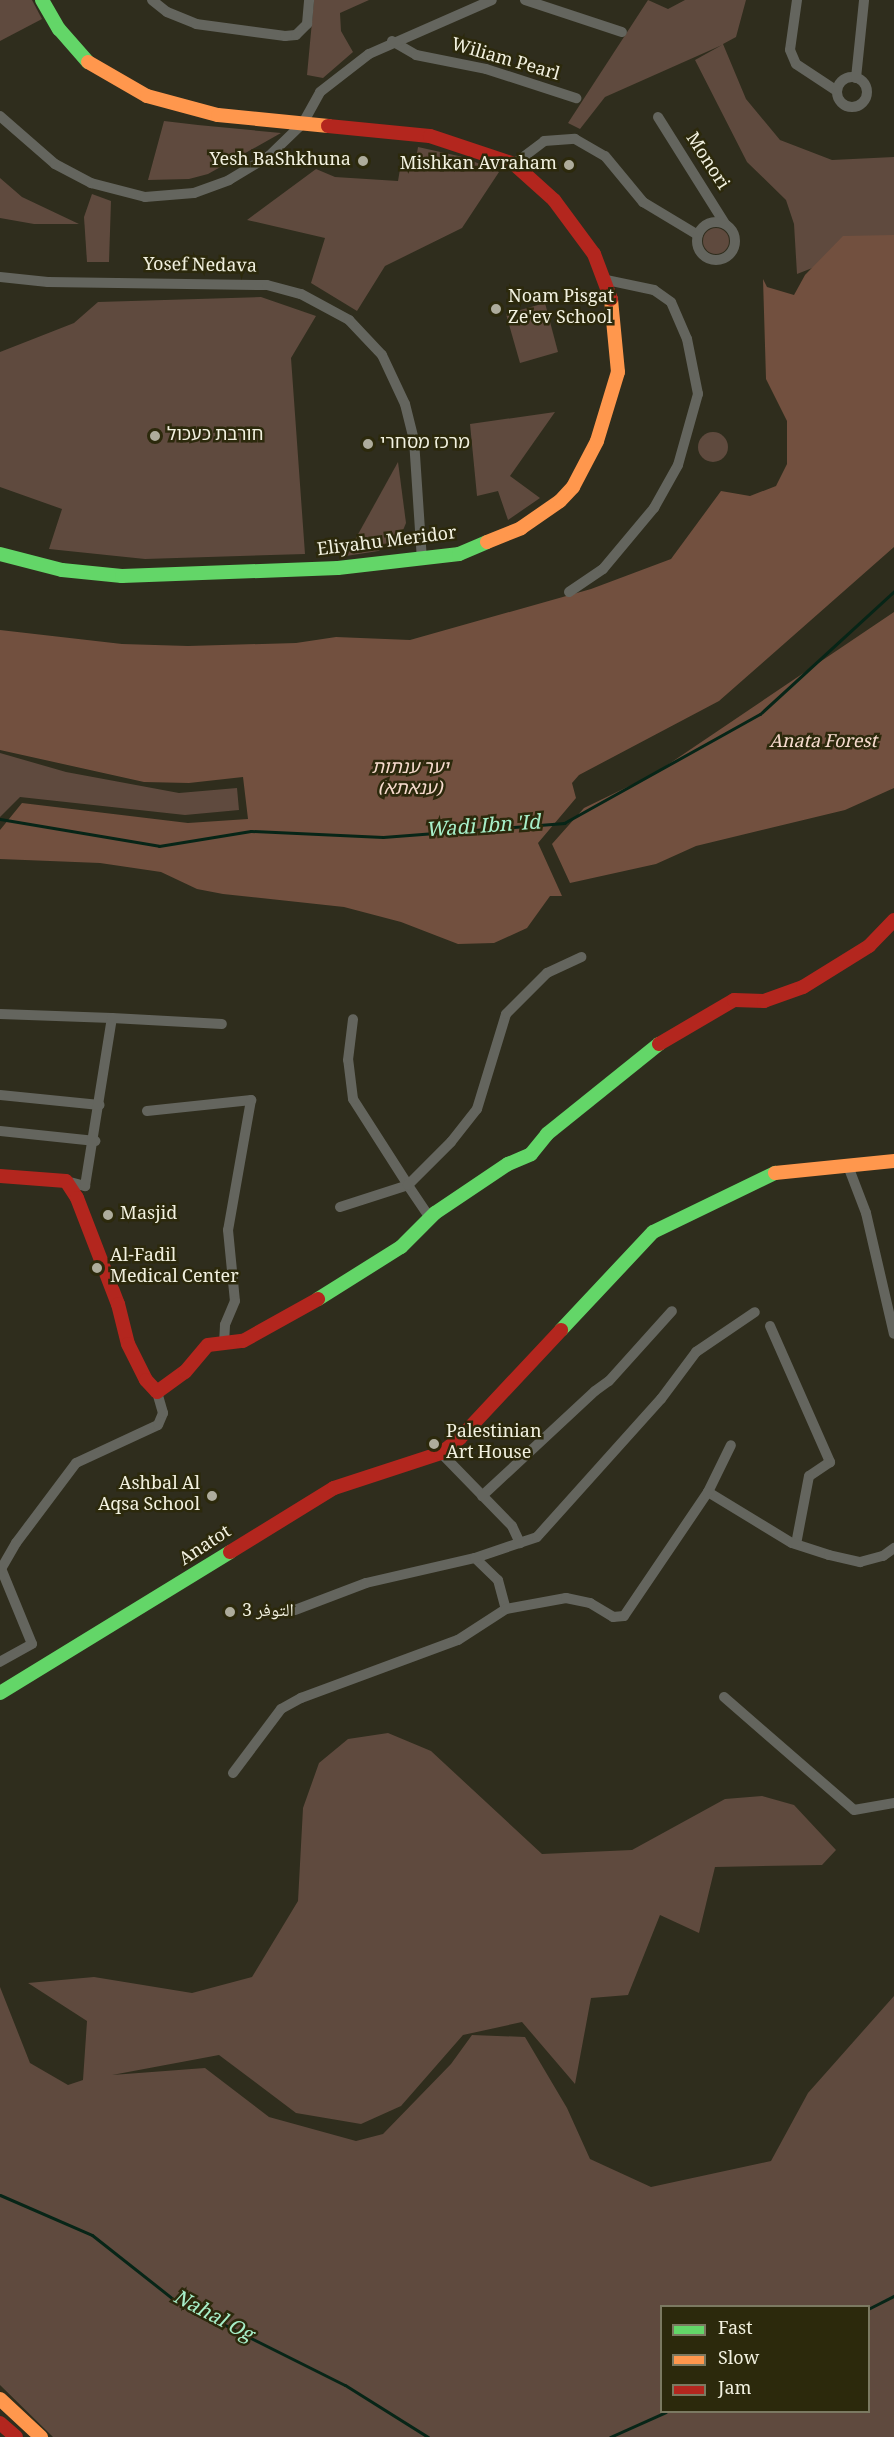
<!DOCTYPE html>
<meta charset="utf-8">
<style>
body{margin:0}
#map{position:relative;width:894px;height:2437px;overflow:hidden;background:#2f2d1d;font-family:Georgia,"Noto Naskh Arabic","Noto Sans Hebrew",serif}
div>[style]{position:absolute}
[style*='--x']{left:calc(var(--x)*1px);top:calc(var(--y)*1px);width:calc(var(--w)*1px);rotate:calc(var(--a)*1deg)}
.green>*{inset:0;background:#5f4a3e}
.round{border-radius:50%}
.forest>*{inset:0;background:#72503f}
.stream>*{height:3px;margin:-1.5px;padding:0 1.5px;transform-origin:1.5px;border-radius:1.5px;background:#072517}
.street>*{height:10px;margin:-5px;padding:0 5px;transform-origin:5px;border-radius:5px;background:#64655e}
.street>.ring{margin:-5px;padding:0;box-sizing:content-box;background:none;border:10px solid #64655e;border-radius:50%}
.fast>*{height:14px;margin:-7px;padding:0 7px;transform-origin:7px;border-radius:7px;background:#63d668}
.slow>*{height:14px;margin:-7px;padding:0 7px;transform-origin:7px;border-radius:7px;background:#ff974d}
.jam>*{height:14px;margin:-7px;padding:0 7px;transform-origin:7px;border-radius:7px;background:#b3261e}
.dots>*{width:16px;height:16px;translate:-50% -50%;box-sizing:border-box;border:3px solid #2c290c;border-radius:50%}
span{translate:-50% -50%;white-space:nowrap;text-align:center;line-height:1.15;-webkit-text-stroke:5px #2c290c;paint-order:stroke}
.street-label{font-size:18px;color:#f2f1e0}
.poi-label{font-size:18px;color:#f2f1e0}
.right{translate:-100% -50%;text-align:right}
.left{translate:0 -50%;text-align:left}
.park-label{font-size:18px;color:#f7dbce;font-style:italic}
.water-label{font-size:20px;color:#a7efc9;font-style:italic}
.legend{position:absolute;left:660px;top:2305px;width:210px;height:108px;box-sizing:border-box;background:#2c290c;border:2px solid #7b7961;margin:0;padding:8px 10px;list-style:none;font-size:18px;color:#f2f1e0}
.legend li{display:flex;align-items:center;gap:12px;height:30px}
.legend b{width:30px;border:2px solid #7b7961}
</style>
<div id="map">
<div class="green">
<div style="clip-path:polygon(0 0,32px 0,42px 19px,0 41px)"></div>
<div style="clip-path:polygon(314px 0,369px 0,340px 13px,341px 31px,353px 52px,323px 78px,307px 75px)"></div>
<div style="clip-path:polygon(648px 0,668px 9px,685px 0,746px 0,736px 37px,723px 44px,746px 99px,780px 140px,832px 160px,894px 157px,894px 236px,797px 274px,794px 224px,786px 200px,747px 162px,695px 60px,722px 45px,605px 97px,580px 129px,568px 123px)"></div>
<div style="clip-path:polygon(164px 121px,198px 125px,281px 133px,208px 174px,189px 179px,148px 180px)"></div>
<div style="clip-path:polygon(418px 147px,463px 157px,499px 172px,462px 228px,385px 266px,357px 311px,311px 283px,325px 238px,247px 220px,316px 169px,335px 177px,398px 181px,401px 163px,415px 165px)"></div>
<div style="clip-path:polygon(0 178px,22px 197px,79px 224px,34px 224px,0 218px)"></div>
<div style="clip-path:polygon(92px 194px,111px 201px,109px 262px,87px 262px,84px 217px)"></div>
<div class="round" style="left:703px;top:228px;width:26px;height:26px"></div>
<div style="clip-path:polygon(261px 297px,316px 316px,291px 358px,305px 554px,145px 559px,49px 549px,62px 509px,0 487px,0 352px,74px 323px,98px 302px)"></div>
<div style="clip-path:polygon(545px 303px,558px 352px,520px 363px,506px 314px)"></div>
<div style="clip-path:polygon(555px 412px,510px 476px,540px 498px,508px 520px,498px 491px,477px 496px,470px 424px)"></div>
<div class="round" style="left:698px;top:432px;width:30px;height:30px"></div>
<div style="clip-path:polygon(398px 462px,406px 523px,399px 540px,378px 551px,346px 556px)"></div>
<div style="clip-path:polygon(0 753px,66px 772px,179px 793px,237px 788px,239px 810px,185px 815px,20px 797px,0 817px)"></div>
<div style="clip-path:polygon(evenodd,388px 1733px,431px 1751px,542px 1854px,632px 1850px,725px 1799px,762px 1796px,794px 1805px,836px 1850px,822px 1865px,715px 1867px,699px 1933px,660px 1915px,628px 1995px,591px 1998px,575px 2084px,522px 2022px,463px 2035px,401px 2106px,361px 2124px,296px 2113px,219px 2055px,112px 2075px,205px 2068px,269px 2117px,356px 2141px,383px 2134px,451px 2064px,472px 2035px,525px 2037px,567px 2108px,590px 2159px,651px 2187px,771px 2161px,808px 2093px,894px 1996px,894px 2437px,53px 2437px,0 2385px,0 1987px,30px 2063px,68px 2085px,83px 2080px,87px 2021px,28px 1983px,94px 1977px,192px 1993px,252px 1977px,298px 1901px,303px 1808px,319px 1763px,348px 1739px,388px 1733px,662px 2306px,868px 2306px,868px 2412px,662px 2412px,662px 2306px)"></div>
</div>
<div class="forest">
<div style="clip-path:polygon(894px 235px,894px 547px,719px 701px,579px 775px,572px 783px,576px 798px,538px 843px,562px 896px,550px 896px,527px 928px,494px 943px,458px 944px,401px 922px,344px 907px,223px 894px,197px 889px,161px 872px,100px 863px,0 859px,0 830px,22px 803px,188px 823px,248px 819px,243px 777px,189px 783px,144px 782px,0 750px,0 630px,122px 644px,188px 646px,296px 643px,336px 637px,410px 640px,591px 589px,671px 559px,721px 491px,750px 496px,776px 486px,787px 464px,787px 421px,766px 379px,763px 279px,767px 287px,794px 295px,805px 275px,843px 236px)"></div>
<div style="clip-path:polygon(894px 612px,894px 788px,845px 810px,696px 846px,656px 864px,570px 883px,552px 844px,584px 808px,654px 774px)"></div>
</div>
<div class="stream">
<div style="--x:0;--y:819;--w:161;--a:9.6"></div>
<div style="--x:159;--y:846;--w:93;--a:-9.3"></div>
<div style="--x:251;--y:831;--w:132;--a:2.6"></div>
<div style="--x:383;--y:837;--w:182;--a:-4.4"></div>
<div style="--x:564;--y:823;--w:224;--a:-29.1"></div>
<div style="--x:760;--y:714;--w:182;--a:-42.5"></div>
<div style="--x:0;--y:2195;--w:100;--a:23.5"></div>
<div style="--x:92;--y:2235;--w:103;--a:38.3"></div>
<div style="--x:173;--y:2299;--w:192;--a:26.6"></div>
<div style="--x:345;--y:2385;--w:98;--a:32.1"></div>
<div style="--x:868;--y:2309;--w:29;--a:-27"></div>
<div style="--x:610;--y:2437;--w:61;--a:-24.1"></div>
</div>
<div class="street">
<div style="--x:152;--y:0;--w:19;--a:39"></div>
<div style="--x:167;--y:12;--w:31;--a:22"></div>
<div style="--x:196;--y:24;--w:90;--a:7.7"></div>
<div style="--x:285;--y:36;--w:11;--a:-5"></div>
<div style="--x:296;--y:35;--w:16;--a:-45"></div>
<div style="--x:307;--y:24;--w:24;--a:-85"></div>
<div style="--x:525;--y:0;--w:102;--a:18.3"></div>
<div style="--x:797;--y:0;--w:50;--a:98"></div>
<div style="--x:790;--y:50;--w:15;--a:67"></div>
<div style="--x:796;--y:64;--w:49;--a:33.4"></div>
<div style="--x:392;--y:41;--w:28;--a:30"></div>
<div style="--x:416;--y:55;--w:71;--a:11.3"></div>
<div style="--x:486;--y:69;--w:95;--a:17.9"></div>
<div class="ring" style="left:837px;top:77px;width:20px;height:20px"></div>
<div style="--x:856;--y:78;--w:78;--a:-84.1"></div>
<div style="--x:0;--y:116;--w:73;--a:41.1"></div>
<div style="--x:55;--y:164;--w:41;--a:27.8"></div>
<div style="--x:91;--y:183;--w:56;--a:14.5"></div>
<div style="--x:145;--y:197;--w:49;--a:-4.7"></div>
<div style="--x:194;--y:193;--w:37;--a:-20"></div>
<div style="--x:229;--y:180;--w:47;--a:-31"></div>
<div style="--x:269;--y:156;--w:47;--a:-44.1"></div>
<div style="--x:303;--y:123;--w:35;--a:-61"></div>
<div style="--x:320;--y:92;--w:62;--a:-37.8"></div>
<div style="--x:369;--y:54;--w:134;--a:-23.7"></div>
<div style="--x:658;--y:117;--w:126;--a:57.9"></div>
<div style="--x:514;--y:164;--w:38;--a:-37"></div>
<div style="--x:544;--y:141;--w:31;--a:-4"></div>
<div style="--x:575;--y:139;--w:34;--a:30"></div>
<div style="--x:605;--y:156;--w:60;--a:50.4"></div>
<div style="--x:643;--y:202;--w:64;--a:31"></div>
<div class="ring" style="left:697px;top:222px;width:28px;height:28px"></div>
<div style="--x:0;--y:277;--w:48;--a:5.9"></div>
<div style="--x:48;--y:282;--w:219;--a:0.8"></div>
<div style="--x:267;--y:285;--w:35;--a:15"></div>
<div style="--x:301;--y:294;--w:55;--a:28.4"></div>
<div style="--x:349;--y:320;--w:48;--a:46.7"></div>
<div style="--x:382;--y:355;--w:54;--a:64.9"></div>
<div style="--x:405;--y:404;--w:37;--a:76"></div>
<div style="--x:414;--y:440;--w:119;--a:86.2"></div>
<div style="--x:569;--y:592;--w:41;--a:-34.1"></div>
<div style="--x:603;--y:569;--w:80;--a:-50.1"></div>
<div style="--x:654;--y:508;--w:49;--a:-60.8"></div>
<div style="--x:678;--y:465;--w:74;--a:-74.3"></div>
<div style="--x:698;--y:394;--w:56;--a:-101.3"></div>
<div style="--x:687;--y:339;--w:40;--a:-113.4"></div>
<div style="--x:671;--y:302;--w:21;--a:-145"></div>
<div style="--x:654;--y:290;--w:49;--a:-168.2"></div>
<div style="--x:0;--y:1014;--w:112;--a:2"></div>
<div style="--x:0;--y:1095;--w:100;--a:5.7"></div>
<div style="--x:147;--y:1111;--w:105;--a:-6"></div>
<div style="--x:251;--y:1100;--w:132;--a:100"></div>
<div style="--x:228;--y:1230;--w:71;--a:84.4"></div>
<div style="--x:235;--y:1301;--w:26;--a:113"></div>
<div style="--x:225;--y:1325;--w:18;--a:93"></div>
<div style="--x:0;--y:1131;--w:96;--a:6"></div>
<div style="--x:848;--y:1166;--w:50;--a:69"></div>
<div style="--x:866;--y:1213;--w:124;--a:77"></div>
<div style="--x:66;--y:1181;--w:20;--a:15"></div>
<div style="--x:85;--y:1186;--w:170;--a:-80.9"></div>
<div style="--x:112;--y:1018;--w:110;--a:3.1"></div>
<div style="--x:340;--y:1207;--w:71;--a:-17.9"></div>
<div style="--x:408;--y:1185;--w:102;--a:-122.6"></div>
<div style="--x:353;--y:1099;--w:39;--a:-97"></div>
<div style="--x:348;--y:1060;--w:41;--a:-83"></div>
<div style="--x:430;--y:1218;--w:40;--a:-124"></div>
<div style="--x:408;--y:1185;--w:61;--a:-45"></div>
<div style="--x:451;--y:1142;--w:42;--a:-51.8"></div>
<div style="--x:477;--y:1109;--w:99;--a:-73"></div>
<div style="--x:506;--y:1014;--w:58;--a:-45"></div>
<div style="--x:547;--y:973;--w:38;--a:-25"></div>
<div style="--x:770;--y:1326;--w:149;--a:66.2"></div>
<div style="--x:830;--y:1462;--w:25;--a:146"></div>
<div style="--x:809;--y:1476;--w:69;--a:100.8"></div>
<div style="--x:441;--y:1453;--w:102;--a:45.8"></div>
<div style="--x:512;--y:1526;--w:19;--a:65"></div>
<div style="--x:708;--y:1492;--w:98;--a:31.3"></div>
<div style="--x:792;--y:1543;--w:39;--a:18"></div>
<div style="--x:829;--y:1555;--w:32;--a:13"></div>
<div style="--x:860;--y:1562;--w:24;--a:-15"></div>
<div style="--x:883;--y:1556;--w:14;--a:-36"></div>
<div style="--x:482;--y:1496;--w:154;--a:-42.9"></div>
<div style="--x:595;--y:1391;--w:17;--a:-36"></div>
<div style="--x:609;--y:1381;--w:94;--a:-48"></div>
<div style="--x:475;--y:1558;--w:32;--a:44"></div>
<div style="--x:498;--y:1580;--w:30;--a:75"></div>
<div style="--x:0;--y:1566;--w:84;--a:67.7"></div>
<div style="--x:32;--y:1644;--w:37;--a:151"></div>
<div style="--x:1;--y:1569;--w:30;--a:-60"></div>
<div style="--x:16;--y:1543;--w:100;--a:-53.1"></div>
<div style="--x:76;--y:1463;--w:90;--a:-24.9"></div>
<div style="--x:158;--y:1425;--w:13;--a:-67"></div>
<div style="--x:163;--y:1413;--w:22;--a:-106"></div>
<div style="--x:295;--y:1610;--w:76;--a:-20.8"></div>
<div style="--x:366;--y:1583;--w:112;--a:-12.9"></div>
<div style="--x:475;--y:1558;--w:65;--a:-18.7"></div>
<div style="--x:537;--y:1537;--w:186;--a:-48.1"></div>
<div style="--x:661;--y:1399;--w:59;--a:-53.3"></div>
<div style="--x:696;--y:1352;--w:71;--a:-34.1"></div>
<div style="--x:724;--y:1697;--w:172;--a:41"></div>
<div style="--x:854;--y:1810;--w:41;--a:-9.9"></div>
<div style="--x:233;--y:1773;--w:80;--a:-53.1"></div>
<div style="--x:281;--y:1709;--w:23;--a:-29"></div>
<div style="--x:301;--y:1698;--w:167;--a:-20.3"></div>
<div style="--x:458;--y:1640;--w:57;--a:-32.9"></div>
<div style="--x:506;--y:1609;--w:61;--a:-10.4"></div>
<div style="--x:566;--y:1598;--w:25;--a:12"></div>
<div style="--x:590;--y:1603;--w:27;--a:31"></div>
<div style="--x:613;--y:1617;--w:11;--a:-5"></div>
<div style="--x:624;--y:1616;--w:150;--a:-55.9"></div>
<div style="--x:708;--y:1492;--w:52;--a:-63.9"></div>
</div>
<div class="fast">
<div style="--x:42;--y:0;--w:34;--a:60"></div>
<div style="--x:59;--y:29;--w:44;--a:48.7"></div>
<div style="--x:0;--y:554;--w:64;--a:14.5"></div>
<div style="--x:62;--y:570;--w:60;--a:5.7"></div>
<div style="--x:122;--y:576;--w:216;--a:-2.1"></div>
<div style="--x:338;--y:568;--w:122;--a:-6.6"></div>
<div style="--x:459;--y:554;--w:30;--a:-23"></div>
<div style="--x:318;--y:1299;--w:98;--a:-32.1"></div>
<div style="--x:401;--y:1247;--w:48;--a:-45"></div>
<div style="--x:435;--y:1213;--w:88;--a:-33.9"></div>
<div style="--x:508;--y:1164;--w:25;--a:-23"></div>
<div style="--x:531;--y:1154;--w:26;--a:-51"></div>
<div style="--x:547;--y:1134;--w:144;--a:-38.8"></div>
<div style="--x:561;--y:1330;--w:134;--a:-46.8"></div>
<div style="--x:653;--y:1232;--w:136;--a:-25.8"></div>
<div style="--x:0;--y:1693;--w:270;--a:-31.5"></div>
</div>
<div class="slow">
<div style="--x:88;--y:62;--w:68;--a:30"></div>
<div style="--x:147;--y:96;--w:73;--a:15"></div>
<div style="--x:218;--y:115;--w:111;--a:5.7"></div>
<div style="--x:487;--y:542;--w:37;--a:-22"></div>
<div style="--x:521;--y:528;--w:47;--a:-34.7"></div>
<div style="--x:560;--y:501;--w:19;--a:-47"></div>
<div style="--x:573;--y:487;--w:52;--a:-62.4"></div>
<div style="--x:597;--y:441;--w:72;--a:-73.1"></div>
<div style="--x:618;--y:372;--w:73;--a:-95.5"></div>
<div style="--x:775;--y:1173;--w:120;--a:-5.8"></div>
<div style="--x:0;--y:2399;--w:56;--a:42.8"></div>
</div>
<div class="jam">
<div style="--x:328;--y:126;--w:102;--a:5.6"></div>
<div style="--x:430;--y:136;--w:89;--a:18.4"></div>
<div style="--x:514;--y:164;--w:54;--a:42"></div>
<div style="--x:554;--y:200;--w:67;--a:53.5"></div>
<div style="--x:594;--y:254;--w:48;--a:69.3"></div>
<div style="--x:659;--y:1044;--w:87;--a:-30.4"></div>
<div style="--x:734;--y:1000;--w:30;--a:2"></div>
<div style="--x:764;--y:1001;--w:41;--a:-19.7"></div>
<div style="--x:803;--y:987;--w:78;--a:-31.8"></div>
<div style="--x:869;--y:946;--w:36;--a:-46"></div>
<div style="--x:0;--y:1176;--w:66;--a:4.3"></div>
<div style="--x:66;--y:1181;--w:20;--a:57"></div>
<div style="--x:77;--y:1198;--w:114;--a:68.9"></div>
<div style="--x:118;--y:1304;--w:41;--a:76"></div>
<div style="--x:128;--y:1344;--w:40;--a:63.4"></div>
<div style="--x:146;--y:1380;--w:16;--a:47"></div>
<div style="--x:157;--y:1392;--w:34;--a:-36"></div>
<div style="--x:185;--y:1372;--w:35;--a:-50"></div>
<div style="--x:208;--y:1345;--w:35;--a:-7"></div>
<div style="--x:243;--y:1341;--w:86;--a:-29.2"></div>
<div style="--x:230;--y:1552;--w:122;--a:-31.6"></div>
<div style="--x:334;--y:1488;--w:113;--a:-18.1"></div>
<div style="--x:441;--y:1453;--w:24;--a:-38"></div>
<div style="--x:460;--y:1438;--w:148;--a:-46.9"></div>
<div style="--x:0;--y:2423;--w:21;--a:41"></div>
</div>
<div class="dots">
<div style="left:363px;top:161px;background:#aeac9c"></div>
<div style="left:569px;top:165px;background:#aeac9c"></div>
<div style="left:496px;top:309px;background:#aeac9c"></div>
<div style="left:155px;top:436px;background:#aeac9c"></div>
<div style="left:368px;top:444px;background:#aeac9c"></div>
<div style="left:108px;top:1215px;background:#aeac9c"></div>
<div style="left:97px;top:1268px;background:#aeac9c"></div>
<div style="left:434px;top:1444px;background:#aeac9c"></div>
<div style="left:212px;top:1496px;background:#aeac9c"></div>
<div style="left:230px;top:1612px;background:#aeac9c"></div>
</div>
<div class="street-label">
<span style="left:505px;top:61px;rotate:16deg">Wiliam Pearl</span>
<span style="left:706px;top:162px;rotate:57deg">Monori</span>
<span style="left:200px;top:267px;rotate:1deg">Yosef Nedava</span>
<span style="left:387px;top:543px;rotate:-7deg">Eliyahu Meridor</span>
<span style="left:206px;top:1547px;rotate:-33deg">Anatot</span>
</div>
<div class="poi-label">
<span class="right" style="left:351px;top:161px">Yesh BaShkhuna</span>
<span class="right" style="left:557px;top:165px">Mishkan Avraham</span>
<span class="left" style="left:508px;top:309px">Noam Pisgat<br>Ze'ev School</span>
<span class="left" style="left:167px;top:436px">חורבת כעכול</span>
<span class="left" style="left:380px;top:444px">מרכז מסחרי</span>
<span class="left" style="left:120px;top:1215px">Masjid</span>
<span class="left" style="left:110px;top:1268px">Al-Fadil<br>Medical Center</span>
<span class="left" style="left:446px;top:1444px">Palestinian<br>Art House</span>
<span class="right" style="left:200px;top:1496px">Ashbal Al<br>Aqsa School</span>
<span class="left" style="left:242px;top:1612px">التوفر 3</span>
</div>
<div class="park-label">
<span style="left:823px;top:743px">Anata Forest</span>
<span style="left:410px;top:780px">יער ענתות<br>(ענאתא)</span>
</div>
<div class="water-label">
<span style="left:483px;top:829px;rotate:-4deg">Wadi Ibn 'Id</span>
<span style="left:212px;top:2318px;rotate:28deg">Nahal Og</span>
</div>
<ul class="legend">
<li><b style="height:8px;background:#63d668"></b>Fast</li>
<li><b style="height:8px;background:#ff974d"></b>Slow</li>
<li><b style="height:8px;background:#b3261e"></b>Jam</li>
</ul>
</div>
